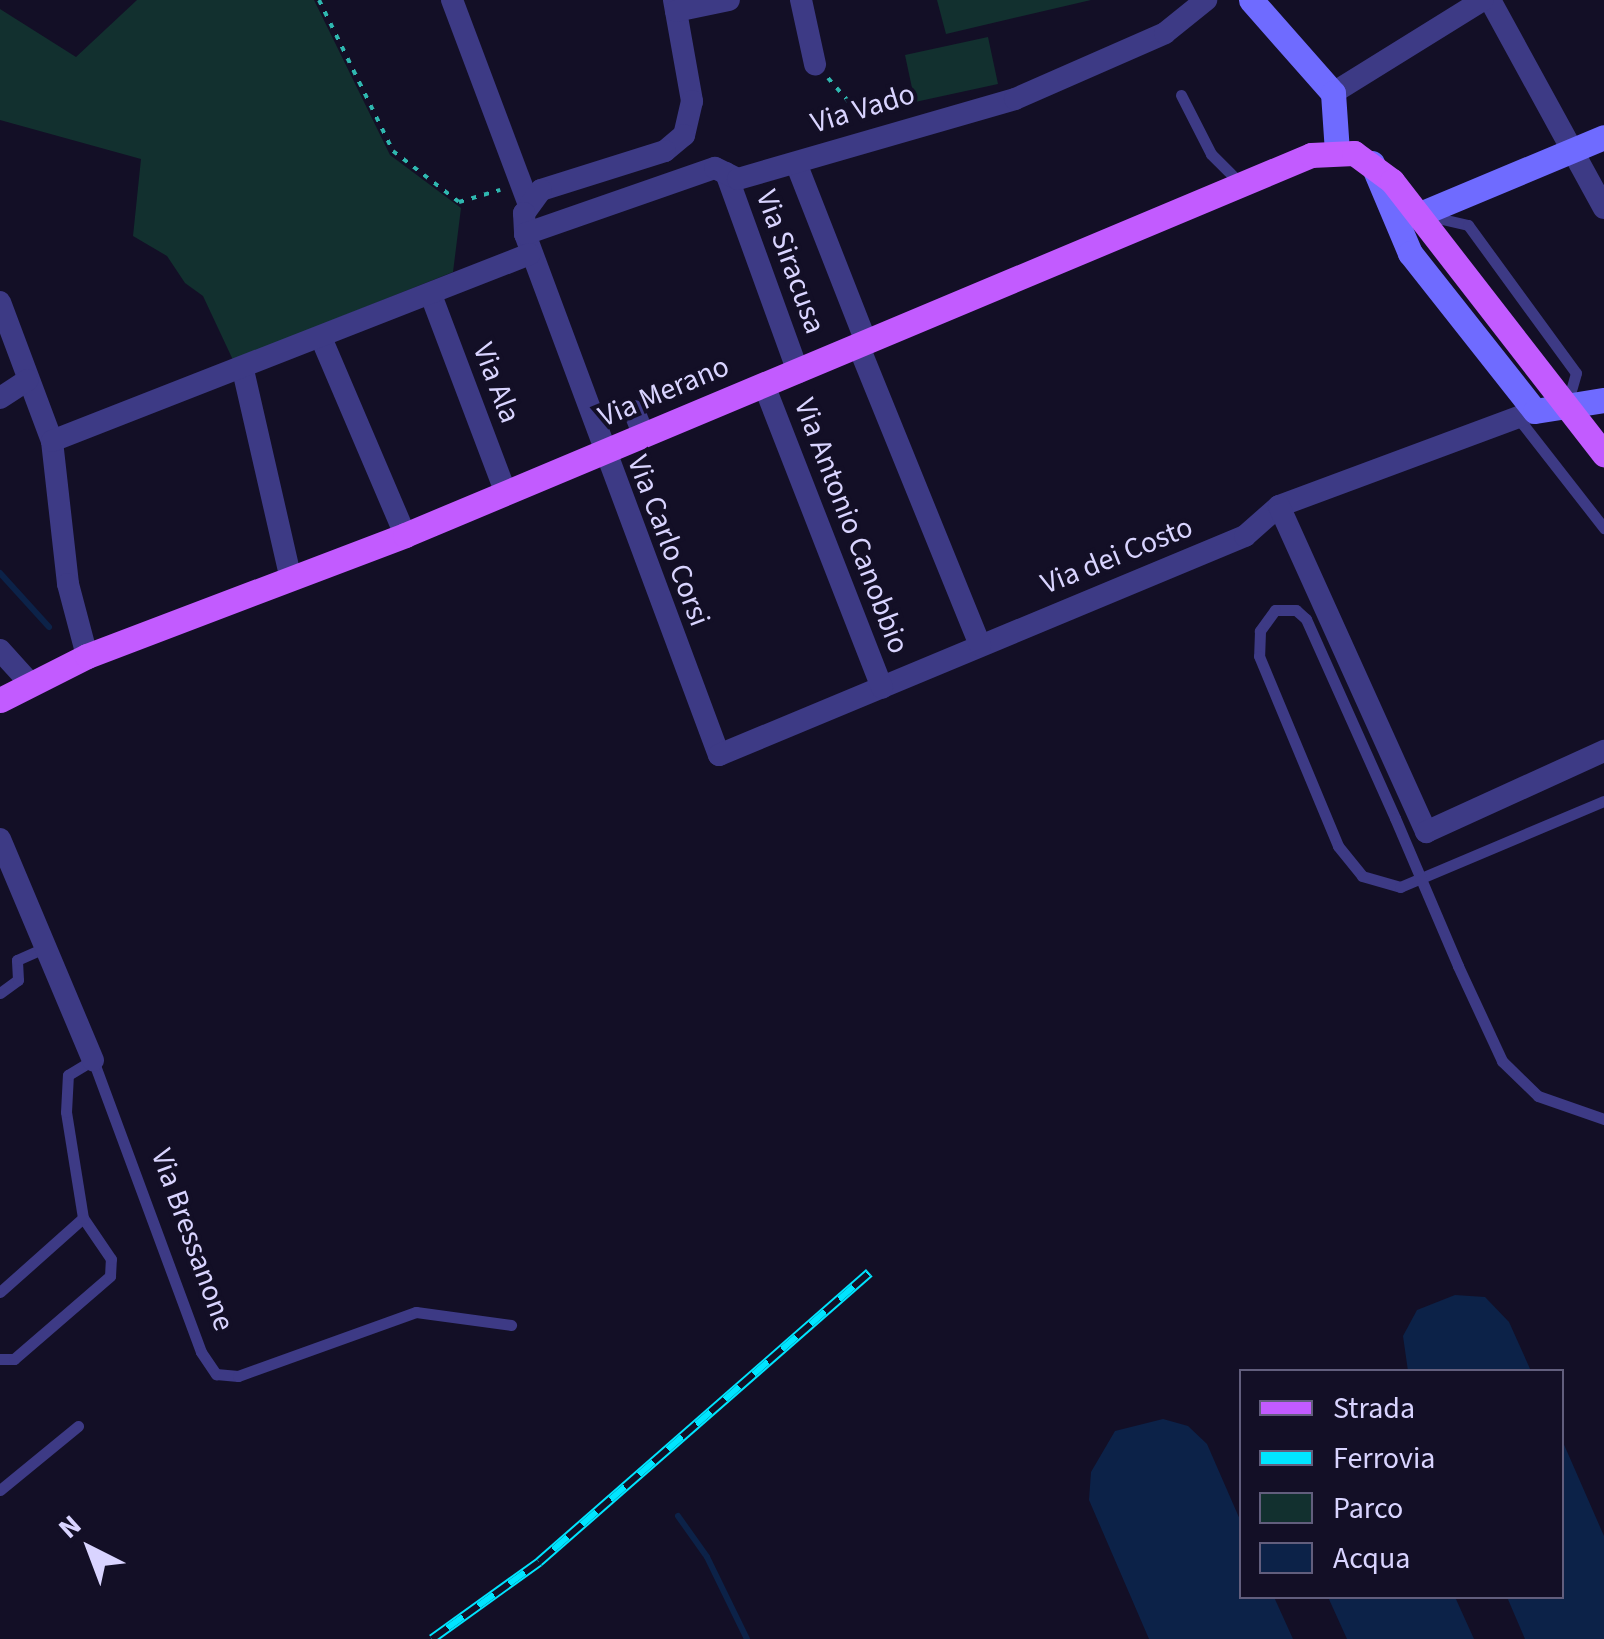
<!DOCTYPE html>
<style>
body{margin:0}
#map{position:relative;width:1604px;height:1639px;overflow:hidden;background:#130f26;font-family:"Source Sans 3",sans-serif}
div>[style]{position:absolute}
[style*='--x']{left:calc(var(--x)*1px);top:calc(var(--y)*1px);width:calc(var(--w)*1px);rotate:calc(var(--a)*1deg)}
.green>*{inset:0;background:#12302f}
.water>*{inset:0;background:#0c2248}
.stream>*{height:6px;margin:-3px;padding:0 3px;transform-origin:3px;border-radius:3px;background:#0c2248}
.path>*{height:4px;margin-top:-2px;transform-origin:0;background:repeating-linear-gradient(90deg,#2fb8b0 0 5px,transparent 0 13px)}
.lane>*{height:11px;margin:-5.5px;padding:0 5.5px;transform-origin:5.5px;border-radius:5.5px;background:#3d3a85}
.street>*{height:22px;margin:-11px;padding:0 11px;transform-origin:11px;border-radius:11px;background:#3d3a85}
.secondary>*{height:25px;margin:-12.5px;padding:0 12.5px;transform-origin:12.5px;border-radius:12.5px;background:#6f6bff}
.primary>*{height:25px;margin:-12.5px;padding:0 12.5px;transform-origin:12.5px;border-radius:12.5px;background:#c25bff}
.rail>*{height:10px;margin-top:-5px;transform-origin:0;background:repeating-linear-gradient(90deg,#130f26 0 19px,#00e5ff 0 38px);box-sizing:border-box;border-block:2px solid #00e5ff}
.lane-bridge>*{height:11px;margin:-5.5px;padding:0 5.5px;transform-origin:5.5px;border-radius:5.5px;background:#3d3a85}
span{translate:-50% -50%;white-space:nowrap;text-align:center;line-height:1.15;-webkit-text-stroke:8px #130f26;paint-order:stroke}
.street-label{font-size:30px;color:#d9d4ff}
.legend{position:absolute;left:1239px;top:1369px;width:325px;height:230px;box-sizing:border-box;background:#130f26;border:2px solid #625e7d;margin:0;padding:12px 18px;list-style:none;font-size:30px;color:#d9d4ff}
.legend li{display:flex;align-items:center;gap:20px;height:50px}
.legend b{width:50px;border:2px solid #625e7d}
.north{position:absolute;left:40px;top:1499px;width:100px;height:100px;-webkit-text-stroke:8px #130f26;paint-order:stroke;rotate:318deg;font-size:28px;font-weight:700;line-height:40px;text-align:center;color:#d9d4ff}
.north::after{content:'';display:block;margin:auto;width:35px;height:45px;background:#d9d4ff;clip-path:polygon(50% 0,100% 100%,50% 72%,0 100%)}
</style>
<div id="map">
<div class="green">
<div style="clip-path:polygon(137px 0,314px 0,390px 155px,461px 208px,453px 272px,233px 360px,203px 296px,185px 283px,167px 256px,133px 236px,141px 159px,0 120px,0 9px,76px 57px)"></div>
<div style="clip-path:polygon(937px 0,1091px 0,946px 34px)"></div>
<div style="clip-path:polygon(988px 37px,998px 84px,915px 102px,905px 55px)"></div>
</div>
<div class="water">
<div style="clip-path:polygon(1455px 1295px,1485px 1297px,1509px 1322px,1531px 1371px,1408px 1371px,1403px 1336px,1417px 1310px)"></div>
<div style="clip-path:polygon(1163px 1419px,1188px 1426px,1207px 1444px,1241px 1522px,1242px 1596px,1274px 1597px,1293px 1639px,1149px 1639px,1089px 1500px,1091px 1472px,1115px 1431px)"></div>
<div style="clip-path:polygon(1562px 1440px,1604px 1536px,1604px 1639px,1525px 1639px,1507px 1597px,1562px 1596px)"></div>
<div style="clip-path:polygon(1328px 1597px,1455px 1597px,1474px 1639px,1347px 1639px)"></div>
</div>
<div class="stream">
<div style="--x:0;--y:573;--w:73;--a:47.8"></div>
<div style="--x:678;--y:1516;--w:50;--a:54.7"></div>
<div style="--x:707;--y:1557;--w:91;--a:64"></div>
</div>
<div class="path">
<div style="--x:319;--y:0;--w:168;--a:63.9"></div>
<div style="--x:393;--y:151;--w:83;--a:37.7"></div>
<div style="--x:459;--y:202;--w:43;--a:-16.3"></div>
<div style="--x:828;--y:78;--w:55;--a:48.7"></div>
</div>
<div class="lane">
<div style="--x:1181;--y:95;--w:66;--a:63"></div>
<div style="--x:1211;--y:154;--w:42;--a:45"></div>
<div style="--x:1429;--y:216;--w:40;--a:13"></div>
<div style="--x:1468;--y:225;--w:183;--a:53.9"></div>
<div style="--x:1576;--y:373;--w:32;--a:106"></div>
<div style="--x:1518;--y:418;--w:140;--a:52"></div>
<div style="--x:1395;--y:818;--w:218;--a:-114.1"></div>
<div style="--x:1306;--y:619;--w:13;--a:-138"></div>
<div style="--x:1296;--y:610;--w:21;--a:180"></div>
<div style="--x:1275;--y:610;--w:26;--a:126"></div>
<div style="--x:1260;--y:631;--w:25;--a:92"></div>
<div style="--x:1259;--y:656;--w:206;--a:67.4"></div>
<div style="--x:1338;--y:846;--w:38;--a:51"></div>
<div style="--x:1362;--y:876;--w:40;--a:16"></div>
<div style="--x:1400;--y:887;--w:221;--a:-22.9"></div>
<div style="--x:1458;--y:966;--w:105;--a:65.1"></div>
<div style="--x:1502;--y:1061;--w:50;--a:44.2"></div>
<div style="--x:1538;--y:1096;--w:70;--a:19.2"></div>
<div style="--x:0;--y:993;--w:22;--a:-36"></div>
<div style="--x:18;--y:980;--w:20;--a:-93"></div>
<div style="--x:17;--y:960;--w:34;--a:-24"></div>
<div style="--x:0;--y:1292;--w:111;--a:-41.7"></div>
<div style="--x:0;--y:1359;--w:14;--a:0"></div>
<div style="--x:14;--y:1359;--w:127;--a:-40.8"></div>
<div style="--x:110;--y:1276;--w:17;--a:-87"></div>
<div style="--x:111;--y:1259;--w:50;--a:-124.3"></div>
<div style="--x:83;--y:1218;--w:107;--a:-99.1"></div>
<div style="--x:66;--y:1112;--w:37;--a:-87"></div>
<div style="--x:68;--y:1075;--w:29;--a:-31"></div>
<div style="--x:93;--y:1060;--w:311;--a:69.7"></div>
<div style="--x:201;--y:1352;--w:27;--a:56"></div>
<div style="--x:216;--y:1374;--w:22;--a:5"></div>
<div style="--x:238;--y:1376;--w:189;--a:-19.8"></div>
<div style="--x:416;--y:1312;--w:96;--a:7.8"></div>
<div style="--x:0;--y:1490;--w:101;--a:-39.4"></div>
</div>
<div class="street">
<div style="--x:452;--y:0;--w:216;--a:69.4"></div>
<div style="--x:674;--y:0;--w:103;--a:79.9"></div>
<div style="--x:692;--y:101;--w:35;--a:103"></div>
<div style="--x:684;--y:135;--w:25;--a:140"></div>
<div style="--x:665;--y:151;--w:130;--a:162.5"></div>
<div style="--x:541;--y:190;--w:29;--a:126"></div>
<div style="--x:524;--y:213;--w:21;--a:87"></div>
<div style="--x:525;--y:234;--w:556;--a:69.58"></div>
<div style="--x:719;--y:755;--w:570;--a:-22.6"></div>
<div style="--x:1245;--y:536;--w:45;--a:-41.4"></div>
<div style="--x:1279;--y:506;--w:273;--a:-20.4"></div>
<div style="--x:801;--y:0;--w:66;--a:77.7"></div>
<div style="--x:1490;--y:0;--w:237;--a:61.3"></div>
<div style="--x:676;--y:11;--w:54;--a:-11.7"></div>
<div style="--x:1333;--y:93;--w:176;--a:-31.8"></div>
<div style="--x:796;--y:163;--w:194;--a:68.6"></div>
<div style="--x:726;--y:173;--w:212;--a:70.1"></div>
<div style="--x:525;--y:234;--w:201;--a:-19.2"></div>
<div style="--x:715;--y:168;--w:25;--a:26"></div>
<div style="--x:738;--y:179;--w:288;--a:-16.1"></div>
<div style="--x:1015;--y:99;--w:164;--a:-23.7"></div>
<div style="--x:1165;--y:33;--w:53;--a:-38.8"></div>
<div style="--x:431;--y:295;--w:212;--a:69.3"></div>
<div style="--x:0;--y:302;--w:148;--a:69.5"></div>
<div style="--x:52;--y:441;--w:144;--a:83.6"></div>
<div style="--x:68;--y:584;--w:74;--a:75.2"></div>
<div style="--x:322;--y:340;--w:212;--a:66.9"></div>
<div style="--x:859;--y:347;--w:322;--a:67.9"></div>
<div style="--x:243;--y:370;--w:214;--a:77.1"></div>
<div style="--x:764;--y:385;--w:325;--a:68.7"></div>
<div style="--x:0;--y:398;--w:33;--a:-33"></div>
<div style="--x:634;--y:411;--w:27;--a:68"></div>
<div style="--x:52;--y:441;--w:513;--a:-21.37"></div>
<div style="--x:1279;--y:506;--w:358;--a:65.7"></div>
<div style="--x:1426;--y:832;--w:196;--a:-24.5"></div>
<div style="--x:0;--y:650;--w:43;--a:47.8"></div>
<div style="--x:0;--y:839;--w:240;--a:67.2"></div>
</div>
<div class="secondary">
<div style="--x:1251;--y:0;--w:124;--a:48.6"></div>
<div style="--x:1333;--y:93;--w:58;--a:86.1"></div>
<div style="--x:1372;--y:163;--w:98;--a:67.1"></div>
<div style="--x:1410;--y:253;--w:201;--a:51.7"></div>
<div style="--x:1535;--y:411;--w:70;--a:-9.1"></div>
<div style="--x:1420;--y:214;--w:199;--a:-22.7"></div>
</div>
<div class="primary">
<div style="--x:0;--y:700;--w:97;--a:-26.8"></div>
<div style="--x:87;--y:656;--w:340;--a:-20.8"></div>
<div style="--x:405;--y:535;--w:982;--a:-22.75"></div>
<div style="--x:1311;--y:155;--w:43;--a:-2.7"></div>
<div style="--x:1354;--y:153;--w:47;--a:36.4"></div>
<div style="--x:1392;--y:181;--w:346;--a:52.2"></div>
</div>
<div class="rail">
<div style="--x:432;--y:1639;--w:132;--a:-35.7"></div>
<div style="--x:539;--y:1562;--w:439;--a:-41.2"></div>
</div>
<div class="lane-bridge">
<div style="--x:1395;--y:818;--w:161;--a:66.9"></div>
</div>
<div class="street-label">
<span style="left:863px;top:109px;rotate:-17deg">Via Vado</span>
<span style="left:790px;top:262px;rotate:70deg">Via Siracusa</span>
<span style="left:496px;top:383px;rotate:69deg">Via Ala</span>
<span style="left:664px;top:392px;rotate:-23deg">Via Merano</span>
<span style="left:851px;top:526px;rotate:69deg">Via Antonio Canobbio</span>
<span style="left:668px;top:541px;rotate:69deg">Via Carlo Corsi</span>
<span style="left:1117px;top:556px;rotate:-22deg">Via dei Costo</span>
<span style="left:192px;top:1240px;rotate:70deg">Via Bressanone</span>
</div>
<ul class="legend">
<li><b style="height:12px;background:#c25bff"></b>Strada</li>
<li><b style="height:12px;background:#00e5ff"></b>Ferrovia</li>
<li><b style="height:28px;background:#12302f"></b>Parco</li>
<li><b style="height:28px;background:#0c2248"></b>Acqua</li>
</ul>
<div class="north">N</div>
</div>
